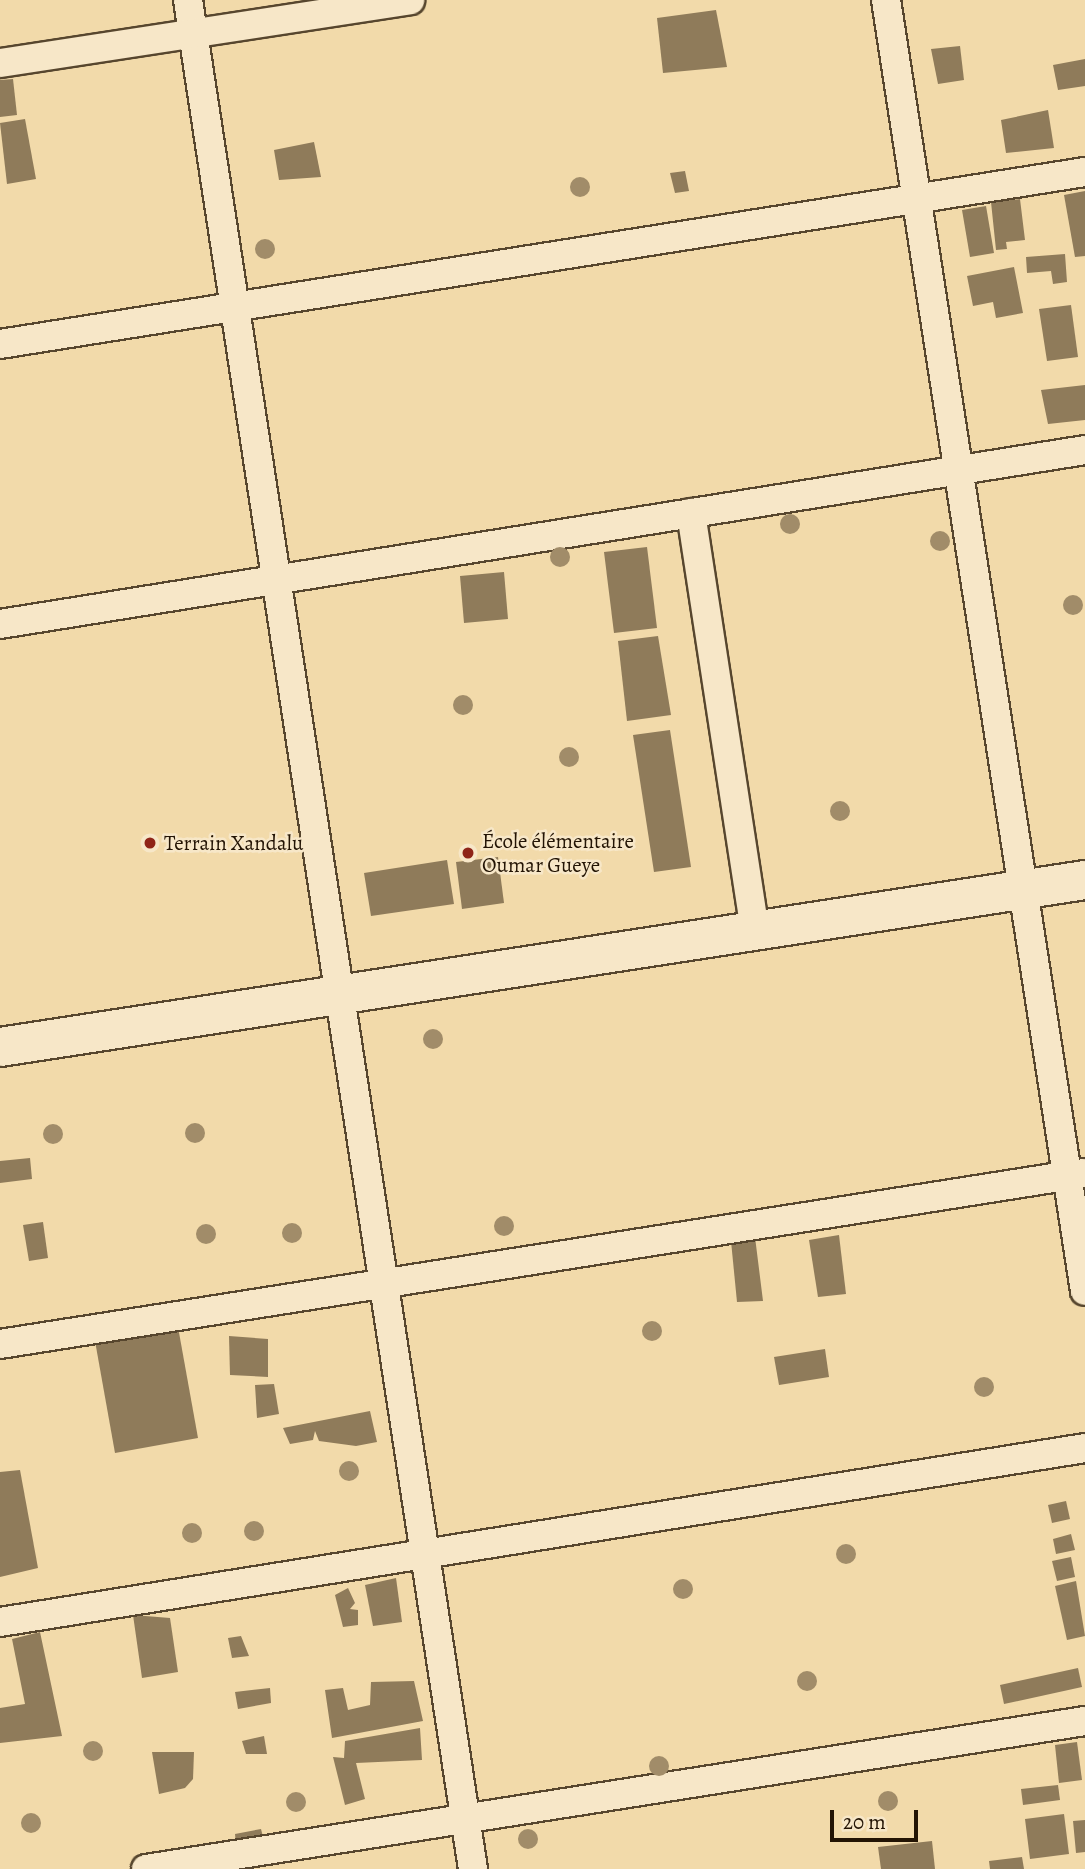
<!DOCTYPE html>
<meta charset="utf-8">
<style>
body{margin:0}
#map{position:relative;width:1085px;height:1869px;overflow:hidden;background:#f2daaa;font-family:Alegreya,serif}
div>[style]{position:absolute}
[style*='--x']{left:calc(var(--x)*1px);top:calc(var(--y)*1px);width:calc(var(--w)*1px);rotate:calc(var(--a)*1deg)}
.building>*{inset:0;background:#8f7b5a}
.roads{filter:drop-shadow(2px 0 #57462e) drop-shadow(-2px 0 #57462e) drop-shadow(0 2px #57462e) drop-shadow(0 -2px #57462e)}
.minor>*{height:28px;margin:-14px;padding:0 14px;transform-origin:14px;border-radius:14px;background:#f7e7c8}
.secondary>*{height:38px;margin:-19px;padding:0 19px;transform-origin:19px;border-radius:19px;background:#f7e7c8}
.trees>*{width:20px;height:20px;margin:-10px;border-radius:50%;background:#a18c69}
.dots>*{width:19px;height:19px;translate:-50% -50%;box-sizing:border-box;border:4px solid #f7e7c8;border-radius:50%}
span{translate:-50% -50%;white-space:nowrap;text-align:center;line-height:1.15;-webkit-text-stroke:5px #f7e7c8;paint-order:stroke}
.poi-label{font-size:21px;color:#231404}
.left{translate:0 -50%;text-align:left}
.scale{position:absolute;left:830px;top:1810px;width:88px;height:32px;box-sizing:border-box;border:4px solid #231404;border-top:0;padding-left:9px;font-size:21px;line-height:24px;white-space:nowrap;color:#231404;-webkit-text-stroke:5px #f7e7c8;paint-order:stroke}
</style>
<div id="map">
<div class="building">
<div style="clip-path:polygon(716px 10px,727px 67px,663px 73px,657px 18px)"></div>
<div style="clip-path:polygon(960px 46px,964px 80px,938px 84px,931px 49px)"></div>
<div style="clip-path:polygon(1085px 59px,1085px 86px,1058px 90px,1053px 65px)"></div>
<div style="clip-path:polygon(13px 79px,17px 115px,0 117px,0 80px)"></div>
<div style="clip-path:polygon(1048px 110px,1054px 148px,1006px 153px,1001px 120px)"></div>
<div style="clip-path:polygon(25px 119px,36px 179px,7px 184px,0 123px)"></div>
<div style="clip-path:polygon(314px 142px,321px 177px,279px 180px,274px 150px)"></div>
<div style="clip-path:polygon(685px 171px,689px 191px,675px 193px,670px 173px)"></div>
<div style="clip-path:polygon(1085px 191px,1085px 256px,1075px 257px,1064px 195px)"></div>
<div style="clip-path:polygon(1020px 199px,1025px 240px,1006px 242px,1007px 249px,996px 250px,991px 202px)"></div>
<div style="clip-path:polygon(986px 206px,994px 253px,970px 257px,962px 210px)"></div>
<div style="clip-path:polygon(1065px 254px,1067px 282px,1053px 284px,1051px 271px,1027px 273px,1026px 257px)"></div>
<div style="clip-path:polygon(1014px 267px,1023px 313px,996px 318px,993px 302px,973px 306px,967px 276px)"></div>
<div style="clip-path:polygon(1071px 305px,1078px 357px,1047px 361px,1039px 309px)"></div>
<div style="clip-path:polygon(1085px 385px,1085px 420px,1048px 424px,1041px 390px)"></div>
<div style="clip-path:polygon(647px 547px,657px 628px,614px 633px,604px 552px)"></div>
<div style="clip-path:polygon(504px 572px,508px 619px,464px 623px,460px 576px)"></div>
<div style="clip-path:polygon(658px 636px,671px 715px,627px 721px,618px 641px)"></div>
<div style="clip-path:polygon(670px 730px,691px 867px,654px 872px,633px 735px)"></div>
<div style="clip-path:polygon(498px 857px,504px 903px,462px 909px,456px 862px)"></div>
<div style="clip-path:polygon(447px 860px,454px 904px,371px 916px,364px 873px)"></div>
<div style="clip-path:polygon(30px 1158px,32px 1179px,0 1183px,0 1161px)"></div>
<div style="clip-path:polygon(43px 1222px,48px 1258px,29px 1261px,23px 1225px)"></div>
<div style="clip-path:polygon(839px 1235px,846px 1294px,818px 1297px,809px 1240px)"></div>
<div style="clip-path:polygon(755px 1237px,763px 1301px,737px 1302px,731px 1241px)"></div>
<div style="clip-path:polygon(178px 1327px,198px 1438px,115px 1453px,95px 1341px)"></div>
<div style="clip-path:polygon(229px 1336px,268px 1339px,268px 1377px,230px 1375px)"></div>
<div style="clip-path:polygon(825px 1349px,829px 1377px,779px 1385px,774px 1357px)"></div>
<div style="clip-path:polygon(274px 1384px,279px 1414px,257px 1418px,255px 1385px)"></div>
<div style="clip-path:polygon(370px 1411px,377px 1442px,356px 1446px,319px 1441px,315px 1431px,313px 1440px,290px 1444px,283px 1428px)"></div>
<div style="clip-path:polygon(20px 1470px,38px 1568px,0 1577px,0 1472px)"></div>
<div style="clip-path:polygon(1066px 1501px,1070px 1519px,1052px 1523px,1048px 1505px)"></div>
<div style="clip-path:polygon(1071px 1534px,1075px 1550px,1056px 1554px,1053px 1539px)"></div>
<div style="clip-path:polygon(1071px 1557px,1075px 1577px,1057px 1581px,1052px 1561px)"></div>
<div style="clip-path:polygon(396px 1578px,402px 1622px,373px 1626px,365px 1585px)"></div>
<div style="clip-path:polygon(1076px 1581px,1085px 1636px,1067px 1640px,1055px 1586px)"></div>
<div style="clip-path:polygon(348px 1588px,355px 1603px,350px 1609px,358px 1610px,358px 1625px,343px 1627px,335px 1595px)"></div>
<div style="clip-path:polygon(133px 1615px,170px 1618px,178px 1672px,142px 1678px)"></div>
<div style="clip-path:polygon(40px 1632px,62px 1736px,0 1743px,0 1708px,25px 1704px,12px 1639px)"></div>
<div style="clip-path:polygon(241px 1636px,249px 1656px,232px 1658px,228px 1638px)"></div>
<div style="clip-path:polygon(1078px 1668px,1082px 1687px,1004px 1704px,1000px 1685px)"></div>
<div style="clip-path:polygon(414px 1681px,423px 1721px,332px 1738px,325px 1690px,343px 1688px,348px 1710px,370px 1705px,371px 1682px)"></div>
<div style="clip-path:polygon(270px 1688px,271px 1703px,238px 1709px,235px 1692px)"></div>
<div style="clip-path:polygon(420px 1728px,422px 1760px,356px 1763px,365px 1799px,345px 1805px,333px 1757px,344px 1758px,345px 1741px)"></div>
<div style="clip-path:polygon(264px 1736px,267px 1754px,246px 1754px,242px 1741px)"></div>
<div style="clip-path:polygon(1077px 1742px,1082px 1780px,1059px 1783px,1055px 1745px)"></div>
<div style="clip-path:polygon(152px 1752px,194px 1752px,193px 1779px,185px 1788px,159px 1794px)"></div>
<div style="clip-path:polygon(1058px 1785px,1060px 1800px,1023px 1805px,1021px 1789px)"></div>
<div style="clip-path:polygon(1064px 1814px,1069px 1854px,1030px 1859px,1025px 1819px)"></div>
<div style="clip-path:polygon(1085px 1820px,1085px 1852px,1076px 1853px,1073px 1821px)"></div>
<div style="clip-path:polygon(261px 1829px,264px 1841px,236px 1844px,235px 1834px)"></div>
<div style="clip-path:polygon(932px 1841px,935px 1869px,881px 1869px,878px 1847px)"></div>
<div style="clip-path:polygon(1022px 1857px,1024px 1869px,990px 1869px,989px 1861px)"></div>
</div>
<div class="roads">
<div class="minor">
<div style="--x:188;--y:0;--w:1891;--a:81.33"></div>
<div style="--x:886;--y:0;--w:1306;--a:81.24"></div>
<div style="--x:0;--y:63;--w:415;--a:-8.7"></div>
<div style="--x:0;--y:344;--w:1099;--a:-9.01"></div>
<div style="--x:691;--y:513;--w:423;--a:81.3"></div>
<div style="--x:0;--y:624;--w:1099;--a:-9.11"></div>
<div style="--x:0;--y:1344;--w:1098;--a:-8.96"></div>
<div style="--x:0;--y:1622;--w:1099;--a:-9.11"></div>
<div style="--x:146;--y:1869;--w:951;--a:-8.96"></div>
</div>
<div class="secondary">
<div style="--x:0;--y:1047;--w:1098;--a:-8.75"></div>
</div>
</div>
<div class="trees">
<div style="left:580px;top:187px"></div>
<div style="left:265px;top:249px"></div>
<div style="left:790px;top:524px"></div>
<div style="left:940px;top:541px"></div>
<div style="left:560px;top:557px"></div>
<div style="left:1073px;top:605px"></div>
<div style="left:463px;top:705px"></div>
<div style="left:569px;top:757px"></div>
<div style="left:840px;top:811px"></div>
<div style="left:433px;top:1039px"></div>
<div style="left:195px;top:1133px"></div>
<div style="left:53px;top:1134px"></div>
<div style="left:504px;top:1226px"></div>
<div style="left:292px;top:1233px"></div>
<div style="left:206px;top:1234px"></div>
<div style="left:652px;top:1331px"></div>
<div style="left:984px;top:1387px"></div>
<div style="left:349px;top:1471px"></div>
<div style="left:254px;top:1531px"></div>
<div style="left:192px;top:1533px"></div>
<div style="left:846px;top:1554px"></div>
<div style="left:683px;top:1589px"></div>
<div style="left:807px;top:1681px"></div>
<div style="left:93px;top:1751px"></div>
<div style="left:659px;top:1766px"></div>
<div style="left:888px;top:1801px"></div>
<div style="left:296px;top:1802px"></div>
<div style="left:31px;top:1823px"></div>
<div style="left:528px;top:1839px"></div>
</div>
<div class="dots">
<div style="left:150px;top:843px;background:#8f2418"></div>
<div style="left:468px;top:853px;background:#8f2418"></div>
</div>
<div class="poi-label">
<span class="left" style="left:482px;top:853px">École élémentaire<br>Oumar Gueye</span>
<span class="left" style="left:164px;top:843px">Terrain Xandalu</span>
</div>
<div class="scale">20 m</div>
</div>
